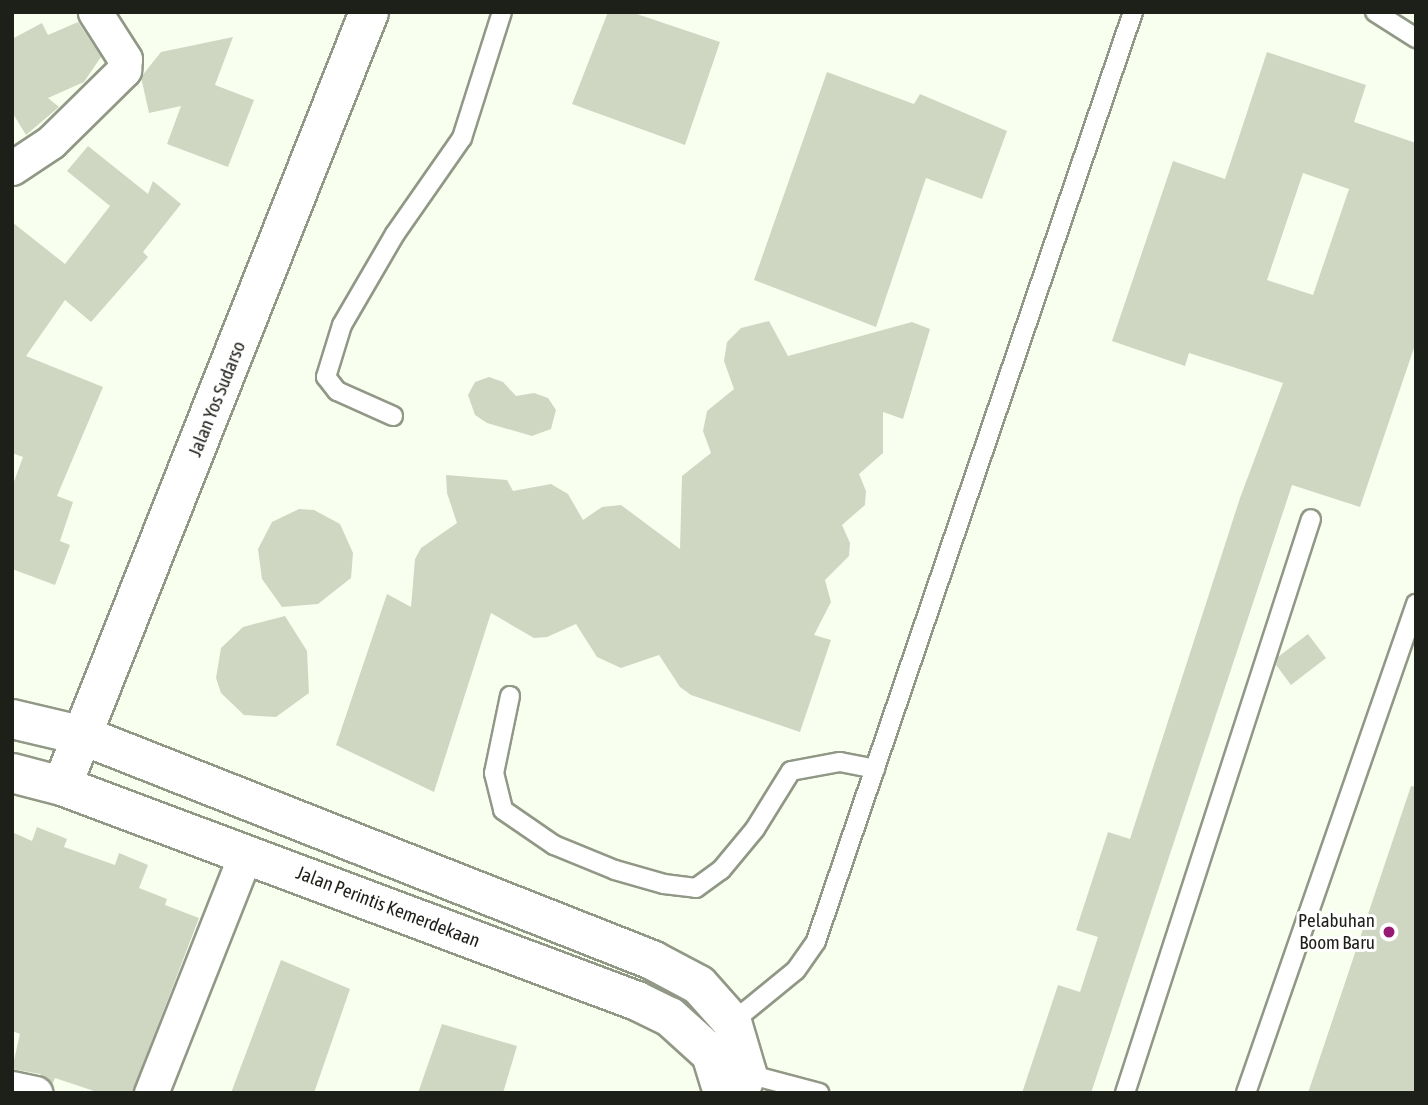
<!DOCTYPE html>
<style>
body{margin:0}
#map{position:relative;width:1428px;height:1105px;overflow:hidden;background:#f8ffee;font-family:"Asap Condensed",sans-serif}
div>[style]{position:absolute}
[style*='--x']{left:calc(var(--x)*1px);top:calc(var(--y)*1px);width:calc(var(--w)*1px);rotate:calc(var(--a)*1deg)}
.building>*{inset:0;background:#cfd7c3}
.roads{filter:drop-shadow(2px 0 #919886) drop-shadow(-2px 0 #919886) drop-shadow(0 2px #919886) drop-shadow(0 -2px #919886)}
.service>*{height:18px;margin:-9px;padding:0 9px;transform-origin:9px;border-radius:9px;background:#fff}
.minor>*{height:33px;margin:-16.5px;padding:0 16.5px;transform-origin:16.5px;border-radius:16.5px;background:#fff}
.tertiary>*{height:38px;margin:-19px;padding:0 19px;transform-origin:19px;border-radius:19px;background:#fff}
.trunk>*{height:38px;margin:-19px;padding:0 19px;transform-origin:19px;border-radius:19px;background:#fff}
.dots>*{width:19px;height:19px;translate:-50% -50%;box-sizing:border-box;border:4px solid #fff;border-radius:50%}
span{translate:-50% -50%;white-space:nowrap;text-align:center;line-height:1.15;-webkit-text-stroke:6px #fff;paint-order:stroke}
.street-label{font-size:19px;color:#1d2018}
.poi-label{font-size:19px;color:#1d2018}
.right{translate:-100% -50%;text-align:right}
.frame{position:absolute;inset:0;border:14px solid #1d2018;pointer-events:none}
</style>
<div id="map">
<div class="building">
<div style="clip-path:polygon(608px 12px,631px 12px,720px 42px,685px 145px,572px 104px)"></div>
<div style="clip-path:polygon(78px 22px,101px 57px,84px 82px,48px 98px,59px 107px,26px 135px,12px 112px,12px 39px,42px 23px,48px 35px)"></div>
<div style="clip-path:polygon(233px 37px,215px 85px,254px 100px,228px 167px,167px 144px,181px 106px,149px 113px,141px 77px,161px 52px)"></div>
<div style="clip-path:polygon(evenodd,1267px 52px,1366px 85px,1354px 122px,1416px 143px,1416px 342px,1360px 507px,1292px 485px,1091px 1093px,1022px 1093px,1058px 985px,1080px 992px,1098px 937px,1076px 930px,1108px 832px,1130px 839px,1240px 498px,1283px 383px,1189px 353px,1185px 366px,1112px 341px,1173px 161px,1225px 179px,1267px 52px,1303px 173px,1349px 189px,1313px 295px,1267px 280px,1303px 173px)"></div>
<div style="clip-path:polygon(827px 72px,914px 104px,920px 94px,1007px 131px,982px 199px,926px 178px,876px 327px,754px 280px)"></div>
<div style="clip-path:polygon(88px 146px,148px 194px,153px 181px,181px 204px,143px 252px,148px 257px,91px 322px,65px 300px,26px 356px,103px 387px,57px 496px,73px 502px,60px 541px,70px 545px,55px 585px,12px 569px,12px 487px,23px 457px,12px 453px,12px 222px,65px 264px,110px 206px,67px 171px)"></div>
<div style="clip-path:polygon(769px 321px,788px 356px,912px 322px,930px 329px,903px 419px,883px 412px,883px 453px,859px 474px,866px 491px,865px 505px,842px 525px,850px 543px,849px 556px,825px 580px,831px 602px,814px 635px,831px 640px,800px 732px,691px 695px,680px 687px,659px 655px,621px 668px,597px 657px,576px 624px,547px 637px,534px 638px,491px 613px,434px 792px,336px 745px,387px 594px,411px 607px,415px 559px,421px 548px,457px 523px,447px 493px,446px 475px,507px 480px,513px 491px,551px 484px,568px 494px,583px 520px,602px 507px,621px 505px,680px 549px,682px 476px,711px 453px,703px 431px,707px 411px,734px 389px,724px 361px,727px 342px,741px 328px)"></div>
<div style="clip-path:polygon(489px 377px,503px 382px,516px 396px,534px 393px,548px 398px,556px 410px,551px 429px,532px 436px,487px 423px,475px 415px,468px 395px,475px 382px)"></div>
<div style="clip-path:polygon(299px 509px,314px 510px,340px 524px,353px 553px,351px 578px,318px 604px,282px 607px,262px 579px,258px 549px,272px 522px)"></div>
<div style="clip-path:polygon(285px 616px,307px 651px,309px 693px,276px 717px,244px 715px,221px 693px,216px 678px,221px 648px,243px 627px)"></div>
<div style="clip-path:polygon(1308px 634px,1326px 658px,1291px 685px,1276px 665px,1278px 657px)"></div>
<div style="clip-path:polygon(1411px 786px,1416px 787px,1416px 1093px,1308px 1093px)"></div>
<div style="clip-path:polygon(37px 827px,67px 839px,64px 847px,115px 865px,119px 853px,148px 865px,139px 888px,167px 899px,165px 905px,199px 918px,132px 1093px,100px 1093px,55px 1078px,52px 1085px,40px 1074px,12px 1069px,20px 1034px,12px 1031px,12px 832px,32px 841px)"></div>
<div style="clip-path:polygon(281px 960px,350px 989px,314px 1093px,231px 1093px)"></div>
<div style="clip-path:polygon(442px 1024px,517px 1046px,503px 1093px,418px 1093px)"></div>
</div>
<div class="roads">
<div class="service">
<div style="--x:1375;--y:12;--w:49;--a:32.4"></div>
<div style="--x:393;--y:416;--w:61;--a:-155.9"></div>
<div style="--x:337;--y:391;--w:18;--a:-128"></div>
<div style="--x:326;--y:377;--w:54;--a:-72.9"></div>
<div style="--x:342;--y:325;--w:105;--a:-59.8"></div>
<div style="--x:395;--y:234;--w:117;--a:-55.1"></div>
<div style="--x:462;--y:138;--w:132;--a:-72.4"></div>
<div style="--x:510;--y:696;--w:79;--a:101.7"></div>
<div style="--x:494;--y:773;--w:38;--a:76"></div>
<div style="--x:503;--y:810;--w:62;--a:34.5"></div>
<div style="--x:554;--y:845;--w:66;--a:22.3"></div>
<div style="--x:615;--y:870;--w:51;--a:15.9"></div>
<div style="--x:664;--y:884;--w:32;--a:7"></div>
<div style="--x:696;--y:888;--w:31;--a:-36"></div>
<div style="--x:721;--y:870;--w:53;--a:-50.3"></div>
<div style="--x:755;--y:829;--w:68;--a:-58.2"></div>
<div style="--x:791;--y:771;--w:50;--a:-10.4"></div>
<div style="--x:840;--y:762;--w:36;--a:11"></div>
<div style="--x:730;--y:1024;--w:85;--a:-39.3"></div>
<div style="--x:796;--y:970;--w:35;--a:-55"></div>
<div style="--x:816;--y:941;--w:982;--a:-71.16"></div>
<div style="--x:744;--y:1073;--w:78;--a:14.9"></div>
<div style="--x:1125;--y:1093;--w:603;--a:-72.05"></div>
<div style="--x:1246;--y:1093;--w:518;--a:-70.83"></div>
</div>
<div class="minor">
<div style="--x:12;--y:168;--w:47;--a:-33.7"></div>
<div style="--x:51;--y:142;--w:103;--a:-44.6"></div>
<div style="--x:124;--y:70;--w:11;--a:-85"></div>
<div style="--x:125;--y:59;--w:56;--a:-122.6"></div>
<div style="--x:12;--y:1088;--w:24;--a:12"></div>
<div style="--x:151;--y:1093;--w:258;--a:-68.4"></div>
</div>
<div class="tertiary">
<div style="--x:84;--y:736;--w:611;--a:21.52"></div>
<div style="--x:652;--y:960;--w:53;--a:28"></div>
<div style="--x:699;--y:985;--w:50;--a:48.3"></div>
<div style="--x:732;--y:1022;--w:53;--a:73.6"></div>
<div style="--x:747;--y:1073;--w:22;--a:112"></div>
<div style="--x:62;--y:786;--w:614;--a:20.5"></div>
<div style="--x:637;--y:1001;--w:37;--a:26"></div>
<div style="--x:670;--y:1017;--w:55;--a:42.1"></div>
<div style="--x:711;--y:1054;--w:41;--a:72.9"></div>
</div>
<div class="trunk">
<div style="--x:12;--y:719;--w:74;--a:13.3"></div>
<div style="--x:12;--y:773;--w:52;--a:14.6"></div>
<div style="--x:62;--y:786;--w:833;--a:-68.36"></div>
</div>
</div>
<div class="dots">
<div style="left:1389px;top:932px;background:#961a74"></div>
</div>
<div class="street-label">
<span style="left:217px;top:399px;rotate:-68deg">Jalan Yos Sudarso</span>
<span style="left:388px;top:907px;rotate:21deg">Jalan Perintis Kemerdekaan</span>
</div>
<div class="poi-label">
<span class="right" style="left:1375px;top:932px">Pelabuhan<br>Boom Baru</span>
</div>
<div class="frame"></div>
</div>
